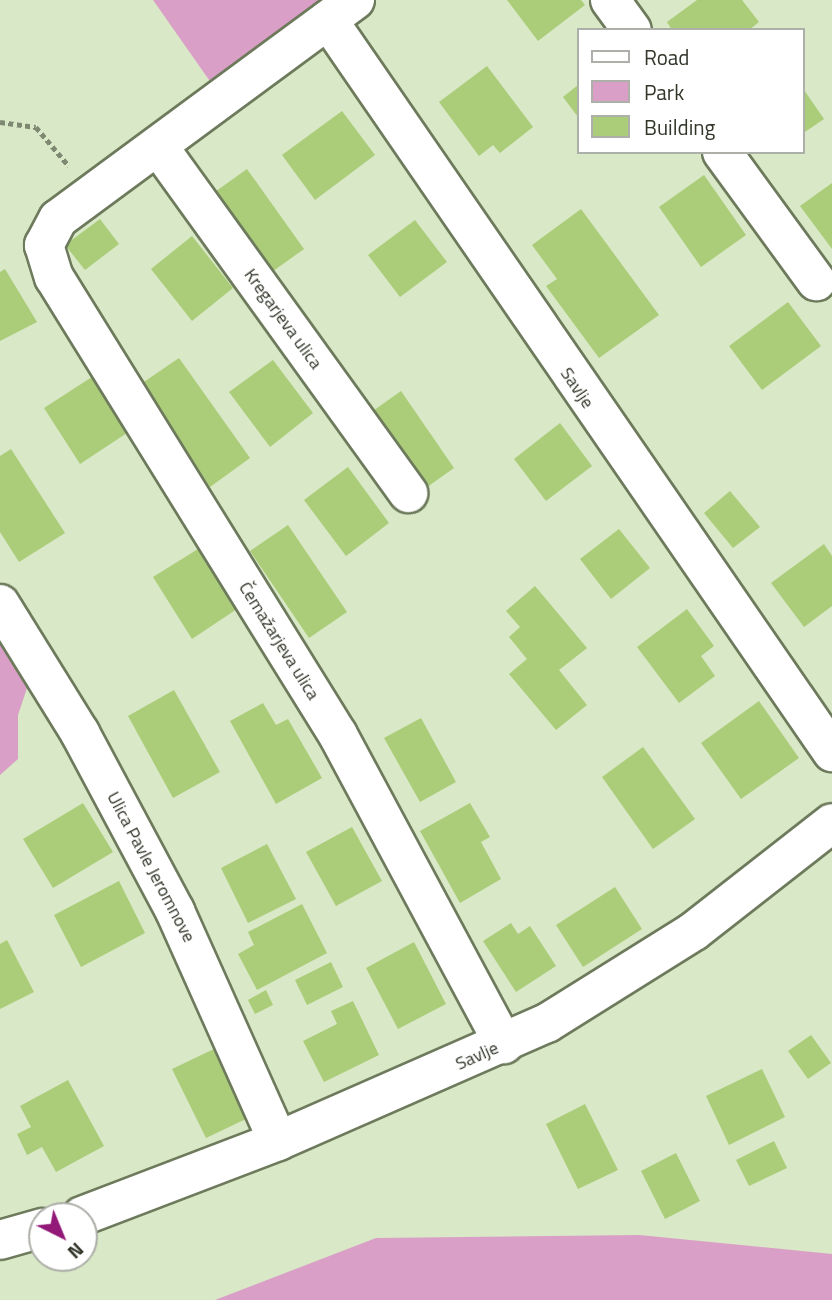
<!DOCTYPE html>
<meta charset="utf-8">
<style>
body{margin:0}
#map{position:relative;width:832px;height:1300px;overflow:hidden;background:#d9e8c6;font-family:"Titillium Web",sans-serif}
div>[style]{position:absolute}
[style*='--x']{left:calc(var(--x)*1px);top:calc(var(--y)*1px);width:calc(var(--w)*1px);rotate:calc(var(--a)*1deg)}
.green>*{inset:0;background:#da9fc6}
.building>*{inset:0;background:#abcd79}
.path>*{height:4.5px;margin-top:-2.25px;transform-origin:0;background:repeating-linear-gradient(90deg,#7f8972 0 5px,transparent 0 8.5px)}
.roads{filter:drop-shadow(2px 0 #6d7a5c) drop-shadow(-2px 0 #6d7a5c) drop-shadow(0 2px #6d7a5c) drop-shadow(0 -2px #6d7a5c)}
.minor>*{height:38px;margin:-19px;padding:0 19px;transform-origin:19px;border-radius:19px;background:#fff}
.tertiary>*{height:38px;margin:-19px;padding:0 19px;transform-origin:19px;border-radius:19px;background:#fff}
span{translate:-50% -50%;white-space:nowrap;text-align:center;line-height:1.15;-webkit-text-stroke:5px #fff;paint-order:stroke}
.street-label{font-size:18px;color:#313629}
.legend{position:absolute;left:577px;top:28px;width:228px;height:126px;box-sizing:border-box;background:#fff;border:2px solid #adafa9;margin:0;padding:9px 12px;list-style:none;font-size:21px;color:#313629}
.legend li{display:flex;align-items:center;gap:14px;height:35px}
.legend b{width:35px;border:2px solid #adafa9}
.north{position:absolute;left:28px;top:1202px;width:70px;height:70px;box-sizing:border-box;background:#fff;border:2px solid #adafa9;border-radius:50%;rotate:137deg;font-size:19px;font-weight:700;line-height:28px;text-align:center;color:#313629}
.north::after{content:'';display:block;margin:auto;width:24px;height:32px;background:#921977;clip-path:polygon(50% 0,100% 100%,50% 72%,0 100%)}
</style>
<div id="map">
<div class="green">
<div style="clip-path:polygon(153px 0,334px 0,214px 87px)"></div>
<div style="clip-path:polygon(0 636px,29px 682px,18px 715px,18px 759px,0 775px)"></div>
<div style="clip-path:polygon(639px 1235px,832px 1254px,832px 1300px,215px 1300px,376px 1238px)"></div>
</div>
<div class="building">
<div style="clip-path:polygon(507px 0,581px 0,585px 5px,538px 41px)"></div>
<div style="clip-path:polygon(697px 0,742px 0,759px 22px,749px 30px,672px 30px,667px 22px)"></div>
<div style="clip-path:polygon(487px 66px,533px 127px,500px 153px,493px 145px,479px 156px,439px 102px)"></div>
<div style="clip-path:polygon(578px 85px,578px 117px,563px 97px)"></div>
<div style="clip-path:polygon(802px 87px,824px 119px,802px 134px)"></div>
<div style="clip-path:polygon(342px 111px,375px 155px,315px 200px,282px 155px)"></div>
<div style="clip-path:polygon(247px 169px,304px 249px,269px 274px,212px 194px)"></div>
<div style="clip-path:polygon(704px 175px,746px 235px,701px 267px,659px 207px)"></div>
<div style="clip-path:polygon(832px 183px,832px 249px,800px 206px)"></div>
<div style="clip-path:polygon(581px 209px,659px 315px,599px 358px,546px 286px,557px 279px,532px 245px)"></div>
<div style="clip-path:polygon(100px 219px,119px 244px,85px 270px,65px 245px)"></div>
<div style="clip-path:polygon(415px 220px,447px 262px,400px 297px,368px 255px)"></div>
<div style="clip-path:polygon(192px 236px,233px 288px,192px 321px,151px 269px)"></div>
<div style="clip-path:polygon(5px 269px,37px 322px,0 341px,0 272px)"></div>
<div style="clip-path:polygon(788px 302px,821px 346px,762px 390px,729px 346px)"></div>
<div style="clip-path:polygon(179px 358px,250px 458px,210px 487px,138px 386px)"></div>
<div style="clip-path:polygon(273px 360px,313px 413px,270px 447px,229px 392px)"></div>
<div style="clip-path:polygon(95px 375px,130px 431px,80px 464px,44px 408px)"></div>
<div style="clip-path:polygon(401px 391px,454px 468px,423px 490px,370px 413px)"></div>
<div style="clip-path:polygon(560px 423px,592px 466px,546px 501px,514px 459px)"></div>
<div style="clip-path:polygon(11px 449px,65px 533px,19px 562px,0 532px,0 456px)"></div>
<div style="clip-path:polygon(348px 467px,389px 523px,346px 556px,304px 500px)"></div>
<div style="clip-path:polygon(730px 491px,760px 527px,733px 548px,704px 513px)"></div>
<div style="clip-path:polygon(288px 525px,347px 612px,309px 638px,250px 551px)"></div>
<div style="clip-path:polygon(619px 529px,650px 568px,611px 599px,580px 559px)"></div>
<div style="clip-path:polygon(824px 544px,832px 556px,832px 606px,804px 627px,771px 583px)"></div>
<div style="clip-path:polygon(198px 549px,237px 609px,192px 639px,153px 577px)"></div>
<div style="clip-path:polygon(535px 586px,587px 648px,559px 670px,587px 705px,556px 730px,509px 674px,527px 659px,509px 637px,520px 627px,506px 611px)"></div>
<div style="clip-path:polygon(687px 609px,714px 646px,701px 656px,715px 676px,679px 703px,637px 647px)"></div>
<div style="clip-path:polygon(174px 690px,220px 772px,173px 798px,128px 716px)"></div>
<div style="clip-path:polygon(759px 701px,799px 758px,741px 799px,701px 743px)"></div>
<div style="clip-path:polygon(263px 703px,276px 725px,288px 719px,322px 778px,276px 804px,230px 721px)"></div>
<div style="clip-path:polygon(421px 718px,456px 782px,420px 802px,384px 738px)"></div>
<div style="clip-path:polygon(643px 747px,695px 819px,653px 849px,602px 777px)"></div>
<div style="clip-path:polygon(83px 803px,113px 852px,53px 888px,23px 839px)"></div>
<div style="clip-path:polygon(470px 803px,490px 837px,481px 842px,501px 879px,460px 903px,420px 831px)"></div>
<div style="clip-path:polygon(352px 827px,382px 881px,336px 906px,306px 852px)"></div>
<div style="clip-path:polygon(267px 844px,296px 899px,248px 923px,221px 868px)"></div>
<div style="clip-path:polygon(119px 881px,145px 933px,81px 967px,54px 915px)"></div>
<div style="clip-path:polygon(615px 887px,642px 929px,583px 967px,556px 925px)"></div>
<div style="clip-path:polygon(302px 904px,327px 953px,257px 990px,238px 954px,254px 945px,248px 932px)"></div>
<div style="clip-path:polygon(511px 923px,518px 934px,530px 926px,556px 966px,516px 992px,483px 941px)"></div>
<div style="clip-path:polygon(7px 940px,34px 992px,0 1009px,0 944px)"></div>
<div style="clip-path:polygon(414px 942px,446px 1004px,398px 1029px,366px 968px)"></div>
<div style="clip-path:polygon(331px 962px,343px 987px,307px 1005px,295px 980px)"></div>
<div style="clip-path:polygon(266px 990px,273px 1005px,255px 1014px,248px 1000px)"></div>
<div style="clip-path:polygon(353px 1001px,379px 1055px,324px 1082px,303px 1041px,337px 1024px,331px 1011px)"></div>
<div style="clip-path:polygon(811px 1035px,831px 1063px,808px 1079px,788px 1051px)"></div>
<div style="clip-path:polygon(214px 1049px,248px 1118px,206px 1138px,172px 1069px)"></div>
<div style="clip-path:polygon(762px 1069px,785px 1117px,729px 1145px,706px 1096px)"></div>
<div style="clip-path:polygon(68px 1080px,104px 1146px,56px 1172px,42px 1147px,27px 1155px,17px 1134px,31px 1127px,20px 1106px)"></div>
<div style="clip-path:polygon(585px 1104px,618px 1170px,578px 1189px,546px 1124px)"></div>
<div style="clip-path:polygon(774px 1141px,787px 1168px,749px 1186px,736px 1160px)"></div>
<div style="clip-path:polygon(676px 1153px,700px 1201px,665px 1219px,641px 1171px)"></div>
</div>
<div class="path">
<div style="--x:0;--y:122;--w:36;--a:8"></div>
<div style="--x:36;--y:127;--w:51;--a:49.8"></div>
</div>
<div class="roads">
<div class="minor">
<div style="--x:355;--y:0;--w:369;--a:143.6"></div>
<div style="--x:58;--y:219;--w:30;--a:118"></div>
<div style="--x:44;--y:245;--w:34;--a:73"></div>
<div style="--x:54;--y:277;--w:539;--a:58.2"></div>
<div style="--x:338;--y:735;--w:351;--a:61.8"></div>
<div style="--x:610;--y:0;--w:37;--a:54"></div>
<div style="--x:328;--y:20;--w:889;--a:55.45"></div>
<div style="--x:158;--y:146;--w:428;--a:54.2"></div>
<div style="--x:722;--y:152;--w:160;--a:53.9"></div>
<div style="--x:0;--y:604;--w:152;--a:58.2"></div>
<div style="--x:80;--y:733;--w:202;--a:61.9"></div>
<div style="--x:175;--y:911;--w:252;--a:65.9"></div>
</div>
<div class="tertiary">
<div style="--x:82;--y:1216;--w:210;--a:-20.9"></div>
<div style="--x:278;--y:1141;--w:294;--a:-23.7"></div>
<div style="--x:547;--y:1023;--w:173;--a:-32"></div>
<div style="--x:694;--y:931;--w:175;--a:-38"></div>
<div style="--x:0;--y:1240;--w:44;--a:-15.9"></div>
</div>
</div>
<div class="street-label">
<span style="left:283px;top:319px;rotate:54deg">Kregarjeva ulica</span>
<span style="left:577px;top:388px;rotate:56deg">Savlje</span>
<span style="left:279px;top:641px;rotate:58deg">Čemažarjeva ulica</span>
<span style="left:151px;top:867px;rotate:62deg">Ulica Pavle Jeromnove</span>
<span style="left:477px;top:1056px;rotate:-24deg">Savlje</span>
</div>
<ul class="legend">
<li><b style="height:9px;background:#fff"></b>Road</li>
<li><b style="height:19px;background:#da9fc6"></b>Park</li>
<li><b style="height:19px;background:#abcd79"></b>Building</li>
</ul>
<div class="north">N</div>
</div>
